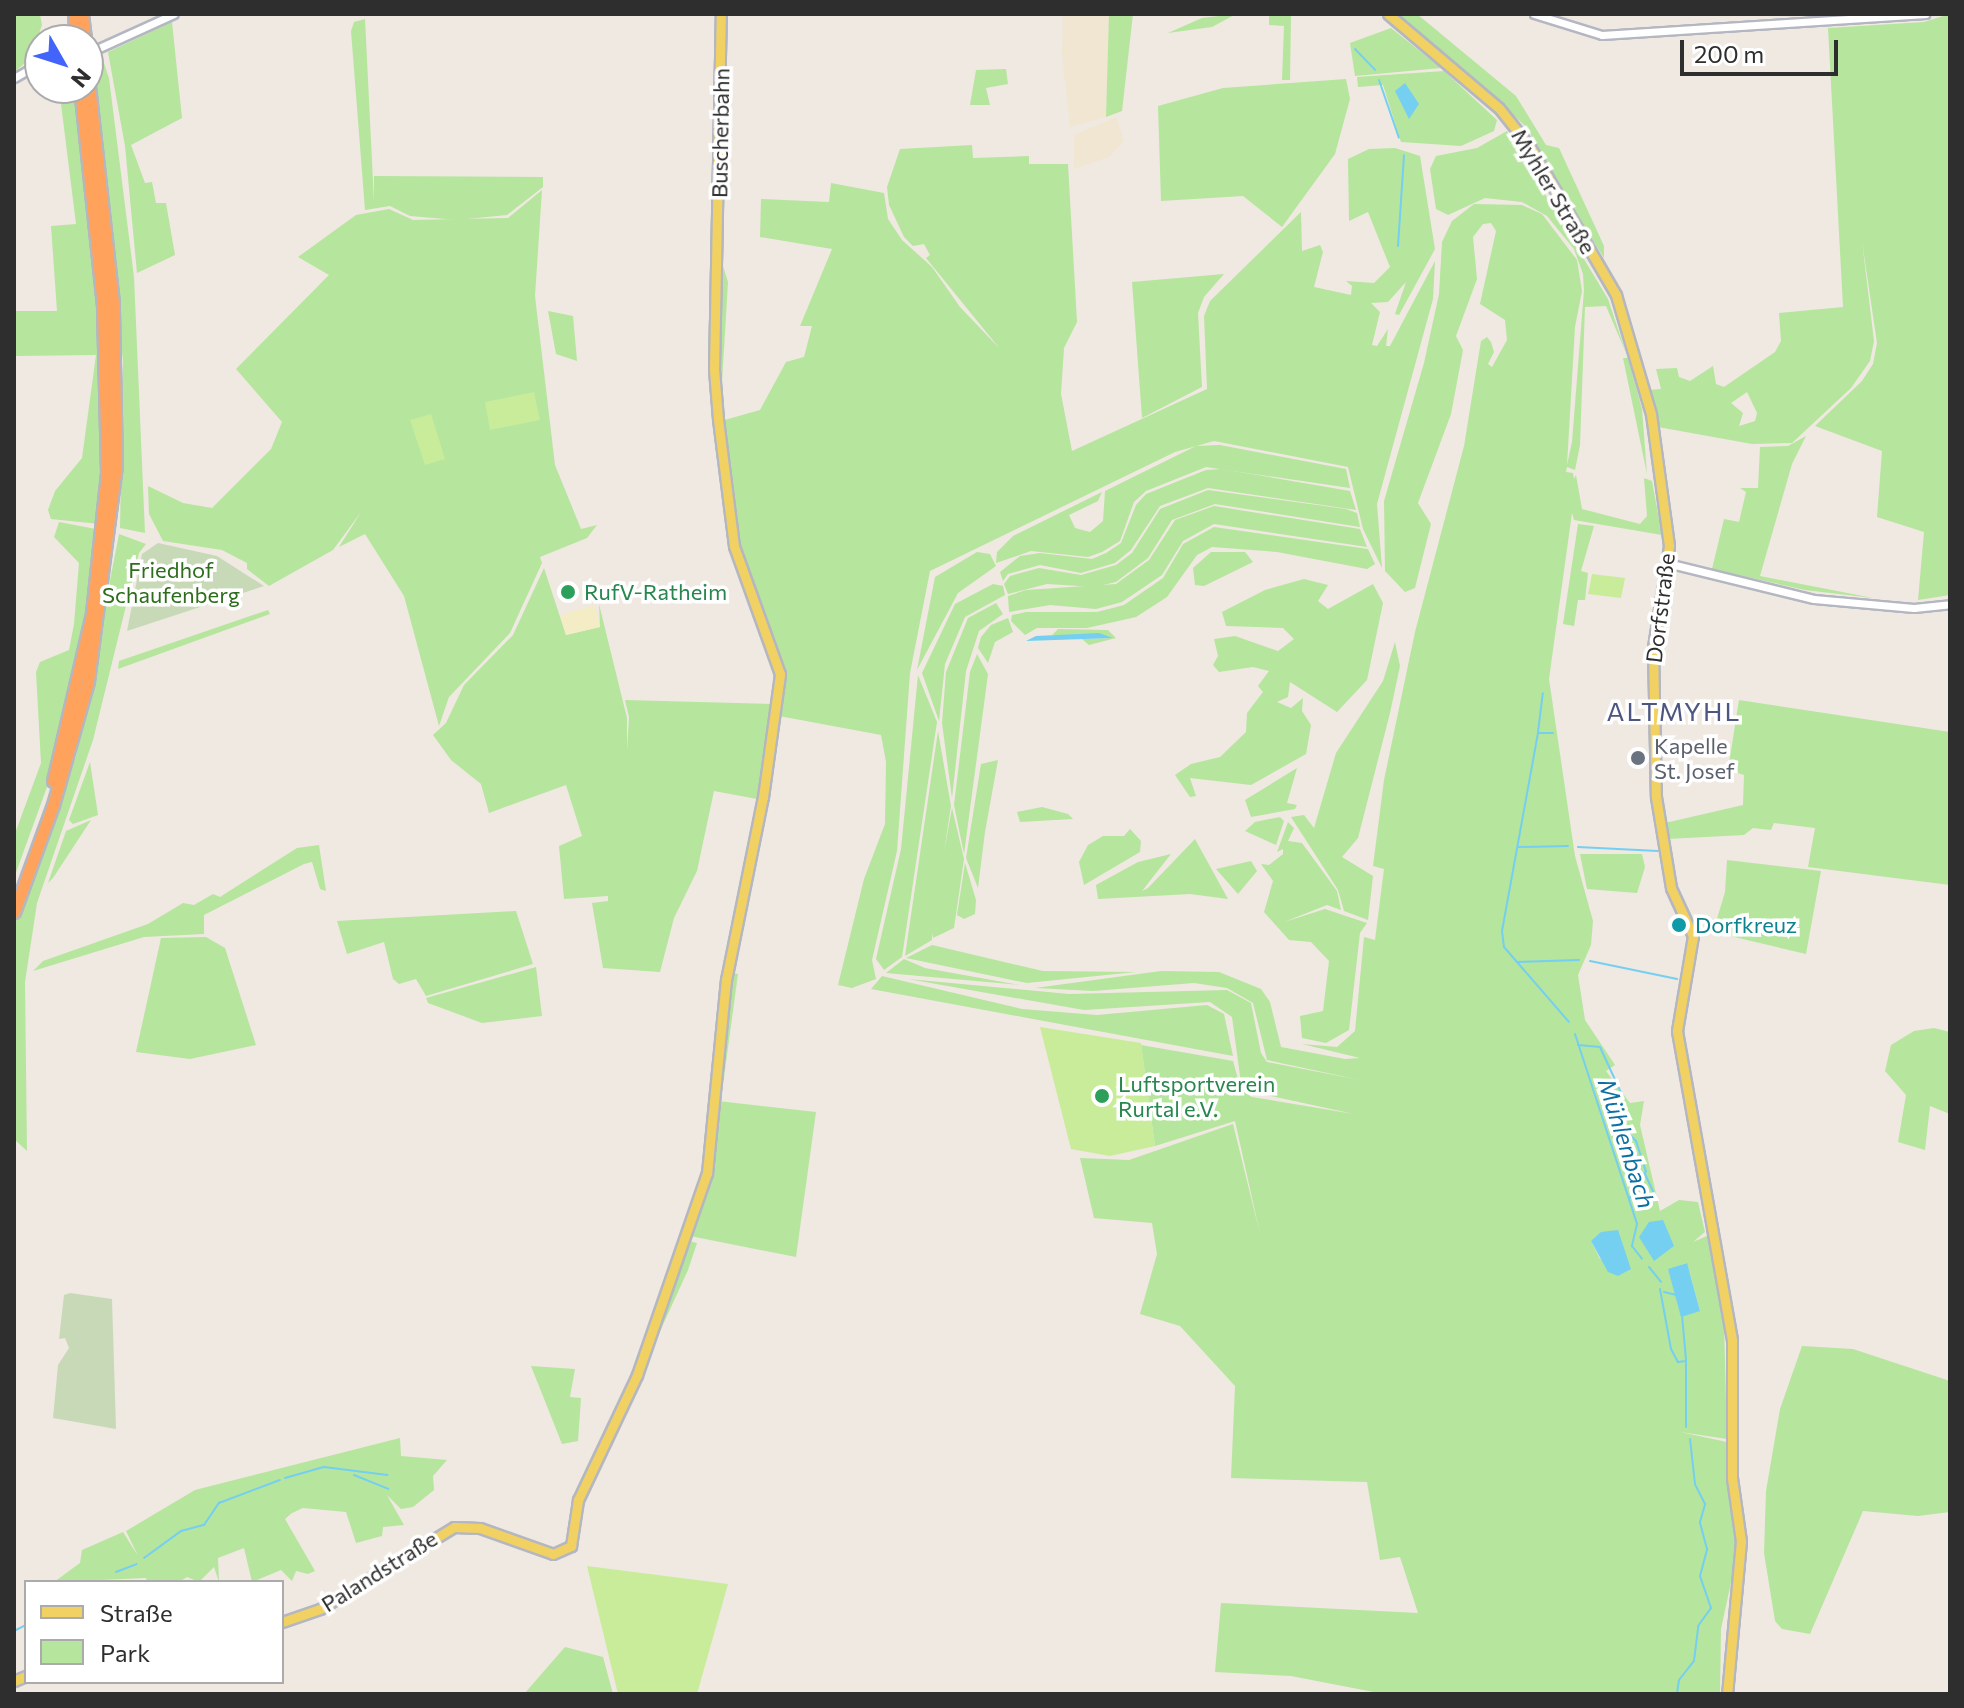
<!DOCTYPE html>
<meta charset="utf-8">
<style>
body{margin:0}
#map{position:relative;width:1964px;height:1708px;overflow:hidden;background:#efe9e1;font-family:Commissioner,sans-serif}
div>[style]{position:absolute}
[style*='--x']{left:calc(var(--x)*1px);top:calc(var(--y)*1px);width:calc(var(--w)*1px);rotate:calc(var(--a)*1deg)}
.education>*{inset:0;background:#f0e6d1}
.green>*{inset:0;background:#b6e59e}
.sand>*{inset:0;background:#f3ecc5}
.cemetery>*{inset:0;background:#c8d9b8}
.pitch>*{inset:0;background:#c9ec9a}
.water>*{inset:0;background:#75cff0}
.stream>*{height:2px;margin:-1px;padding:0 1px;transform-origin:1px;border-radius:1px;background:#75cff0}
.roads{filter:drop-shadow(2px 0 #b4b7c1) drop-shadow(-2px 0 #b4b7c1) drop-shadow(0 2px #b4b7c1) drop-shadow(0 -2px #b4b7c1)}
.minor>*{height:7px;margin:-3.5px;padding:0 3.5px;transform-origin:3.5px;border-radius:3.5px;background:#fff}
.major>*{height:9px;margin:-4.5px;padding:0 4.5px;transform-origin:4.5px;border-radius:4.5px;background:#f2d163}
.highway>*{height:11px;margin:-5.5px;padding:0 5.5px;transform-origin:5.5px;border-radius:5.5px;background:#ffa35c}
.dots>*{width:22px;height:22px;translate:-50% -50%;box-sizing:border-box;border:4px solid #fff;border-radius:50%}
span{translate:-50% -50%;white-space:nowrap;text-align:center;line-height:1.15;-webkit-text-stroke:7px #fff;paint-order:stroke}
.street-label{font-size:22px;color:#2e2e2e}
.park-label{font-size:22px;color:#2c6e1b}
.leisure-label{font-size:22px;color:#27864d}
.left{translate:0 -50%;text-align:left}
.worship-label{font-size:22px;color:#5b616d}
.culture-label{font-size:22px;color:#0d838f}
.water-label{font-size:24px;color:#0d6fa3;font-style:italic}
.quarter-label{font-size:26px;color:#4d5680;letter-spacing:2px}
.frame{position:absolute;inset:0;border:16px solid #2e2e2e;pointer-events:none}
.legend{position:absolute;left:24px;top:1580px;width:260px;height:104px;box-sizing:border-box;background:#fff;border:2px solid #ababab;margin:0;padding:10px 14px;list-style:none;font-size:24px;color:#2e2e2e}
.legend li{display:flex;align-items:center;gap:16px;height:40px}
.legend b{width:40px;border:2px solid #ababab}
.north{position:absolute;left:24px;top:24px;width:80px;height:80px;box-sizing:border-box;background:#fff;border:2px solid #ababab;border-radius:50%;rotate:129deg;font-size:22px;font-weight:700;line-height:32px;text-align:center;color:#2e2e2e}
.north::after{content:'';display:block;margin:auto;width:28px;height:36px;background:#4264fb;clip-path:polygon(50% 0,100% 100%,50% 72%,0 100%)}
.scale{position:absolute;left:1680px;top:40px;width:158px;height:36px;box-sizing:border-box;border:4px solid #2e2e2e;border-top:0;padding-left:10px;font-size:24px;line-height:28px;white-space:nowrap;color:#2e2e2e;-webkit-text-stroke:6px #fff;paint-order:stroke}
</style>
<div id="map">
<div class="education">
<div style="clip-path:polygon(1063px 14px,1109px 14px,1106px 117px,1070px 127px,1062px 53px)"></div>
<div style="clip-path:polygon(1116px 117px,1124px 141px,1109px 157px,1074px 169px,1074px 135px)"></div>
</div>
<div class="green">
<div style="clip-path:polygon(14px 14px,40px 14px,42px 25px,30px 59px,14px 72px)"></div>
<div style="clip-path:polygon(1109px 14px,1133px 14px,1122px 111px,1106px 117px)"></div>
<div style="clip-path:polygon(1236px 14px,1212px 27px,1168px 33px,1202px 18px)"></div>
<div style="clip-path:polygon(1269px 14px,1308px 14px,1291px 16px,1290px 80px,1282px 80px,1284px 26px,1269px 25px)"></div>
<div style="clip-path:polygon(1398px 14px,1417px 14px,1516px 96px,1546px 145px,1559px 148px,1604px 246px,1604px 258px,1534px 147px,1530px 130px)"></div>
<div style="clip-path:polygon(evenodd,1950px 14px,1950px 595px,1918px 600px,1924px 532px,1877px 517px,1882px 451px,1815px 426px,1862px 381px,1873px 364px,1877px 343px,1862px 241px,1874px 341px,1870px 361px,1851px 388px,1792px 443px,1752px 444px,1658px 427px,1649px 390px,1661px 389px,1656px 369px,1677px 368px,1679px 377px,1690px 381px,1713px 366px,1716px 384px,1724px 387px,1775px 352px,1781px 341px,1779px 313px,1843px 307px,1828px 28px,1924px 22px,1950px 14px,1747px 392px,1757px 413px,1755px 421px,1739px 426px,1743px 413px,1731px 403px,1747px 392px)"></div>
<div style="clip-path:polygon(365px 19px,374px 202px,374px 176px,543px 177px,543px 187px,507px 215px,457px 220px,410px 216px,390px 206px,365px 210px,351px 31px,354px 22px)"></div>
<div style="clip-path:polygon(172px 22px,182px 118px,131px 145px,145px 183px,152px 182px,156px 203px,166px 203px,175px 255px,137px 273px,125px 146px,108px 52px)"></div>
<div style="clip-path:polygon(1391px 28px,1441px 68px,1355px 76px,1350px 43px)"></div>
<div style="clip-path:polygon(94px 60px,103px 60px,109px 78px,134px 277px,145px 533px,120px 528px,123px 362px)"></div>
<div style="clip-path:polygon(1006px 69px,1008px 84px,986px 88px,990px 105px,970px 105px,976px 70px)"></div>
<div style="clip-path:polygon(1444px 71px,1497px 120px,1494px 131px,1461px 146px,1401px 142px,1383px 85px,1358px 87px,1357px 77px)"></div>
<div style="clip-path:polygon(1346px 79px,1350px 99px,1335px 154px,1282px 227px,1243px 196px,1161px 201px,1158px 106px,1223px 88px)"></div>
<div style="clip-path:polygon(59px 88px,73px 88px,98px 272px,103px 490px,99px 524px,51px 519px,48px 510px,55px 491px,82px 458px,96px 355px,14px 356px,14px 311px,57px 311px,51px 226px,76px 224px)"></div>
<div style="clip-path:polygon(evenodd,1507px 131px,1608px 299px,1626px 353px,1606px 306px,1585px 307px,1580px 445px,1575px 470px,1567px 467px,1566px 472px,1573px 473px,1574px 479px,1576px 475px,1582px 509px,1640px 524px,1647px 516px,1644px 478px,1652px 481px,1662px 535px,1574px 520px,1572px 513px,1549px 679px,1575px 856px,1593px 921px,1591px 945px,1578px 975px,1585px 1020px,1615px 1065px,1606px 1071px,1630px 1103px,1644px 1101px,1640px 1125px,1660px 1211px,1679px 1200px,1698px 1202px,1705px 1232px,1693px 1242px,1709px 1235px,1724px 1323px,1727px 1439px,1680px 1432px,1727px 1442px,1738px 1550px,1721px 1629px,1720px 1694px,1384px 1694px,1291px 1676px,1215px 1672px,1221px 1603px,1418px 1613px,1400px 1557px,1380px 1560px,1367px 1482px,1231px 1478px,1235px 1386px,1180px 1326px,1140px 1314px,1157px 1254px,1152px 1223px,1094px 1218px,1080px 1158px,1129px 1160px,1233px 1124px,1260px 1234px,1235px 1121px,1155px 1146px,1141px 1045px,1233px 1061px,1241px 1090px,1252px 1097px,1354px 1114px,1248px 1091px,1241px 1083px,1232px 1017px,1210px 1002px,1084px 1010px,908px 979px,1069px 994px,1227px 990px,1251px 1003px,1261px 1053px,1267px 1062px,1360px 1080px,1267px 1060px,1253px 1003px,1227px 988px,1194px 983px,1093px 991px,1035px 988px,1161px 971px,1219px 972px,1261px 989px,1270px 1002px,1281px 1047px,1345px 1059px,1360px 1058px,1302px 1044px,1337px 1047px,1355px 1031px,1364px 937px,1375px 940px,1384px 869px,1373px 866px,1384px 780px,1415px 632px,1464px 446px,1481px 341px,1487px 337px,1491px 342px,1494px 352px,1488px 364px,1492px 367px,1507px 340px,1505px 320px,1480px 304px,1496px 231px,1491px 223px,1483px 224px,1473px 237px,1477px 279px,1456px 336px,1463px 350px,1451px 414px,1418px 503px,1431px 524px,1415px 588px,1405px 592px,1385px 571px,1384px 501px,1424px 363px,1439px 294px,1442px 242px,1452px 221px,1474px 204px,1522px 205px,1542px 214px,1577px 260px,1582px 291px,1575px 327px,1567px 465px,1572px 442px,1584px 290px,1583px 274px,1574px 249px,1547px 216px,1522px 202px,1485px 198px,1448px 215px,1436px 209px,1430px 169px,1436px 156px,1477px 148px,1507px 131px,1619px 1234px,1622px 1253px,1631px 1268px,1600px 1259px,1591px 1241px,1619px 1234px,1507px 131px,1686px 1263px,1690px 1274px,1700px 1311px,1668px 1270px,1686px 1263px)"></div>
<div style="clip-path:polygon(972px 145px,973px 158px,1029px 156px,1029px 164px,1068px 164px,1077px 322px,1064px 348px,1061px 394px,1072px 451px,1207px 389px,1204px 316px,1210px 301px,1301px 212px,1302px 251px,1320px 245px,1323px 252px,1314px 287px,1351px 295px,1352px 286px,1346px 281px,1374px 283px,1390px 267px,1368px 212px,1349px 221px,1348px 159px,1369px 149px,1395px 148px,1420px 156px,1435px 249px,1399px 315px,1395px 314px,1406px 282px,1388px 302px,1371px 303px,1380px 312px,1372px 345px,1377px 346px,1388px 329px,1386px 346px,1390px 346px,1435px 261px,1433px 299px,1377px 504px,1382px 568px,1363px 529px,1348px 467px,1214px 441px,1175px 452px,930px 571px,910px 673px,897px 851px,872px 960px,876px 979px,852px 988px,838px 985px,864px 879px,885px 824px,886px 762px,881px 735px,779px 716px,782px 663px,736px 540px,721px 421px,760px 410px,786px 362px,804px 357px,812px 326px,800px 326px,832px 249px,760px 237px,761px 199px,829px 202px,831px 183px,884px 193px,888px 219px,902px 240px,932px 267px,960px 307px,1000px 349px,926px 258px,930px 255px,924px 244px,913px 246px,904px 237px,889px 205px,887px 187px,900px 149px)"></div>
<div style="clip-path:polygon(542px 190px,535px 296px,555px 465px,581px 529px,597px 525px,587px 538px,540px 557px,542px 563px,510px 633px,449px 697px,439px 726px,404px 596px,365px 534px,339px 547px,361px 512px,333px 550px,269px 586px,247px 569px,247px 563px,222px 550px,163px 541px,149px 514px,148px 486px,183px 503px,212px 508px,271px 449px,282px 422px,236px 369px,329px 275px,298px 257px,356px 215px,389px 209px,413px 220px,508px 218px)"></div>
<div style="clip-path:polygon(723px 266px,728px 282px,721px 399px,717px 378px)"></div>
<div style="clip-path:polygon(1224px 274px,1204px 297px,1198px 313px,1202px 387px,1142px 418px,1132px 282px)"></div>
<div style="clip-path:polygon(548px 311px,573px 316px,577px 361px,556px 354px)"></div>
<div style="clip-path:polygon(1623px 358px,1628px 358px,1642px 409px,1647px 474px)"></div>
<div style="clip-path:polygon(1806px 436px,1792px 464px,1760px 576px,1873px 598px,1805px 590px,1712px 569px,1724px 519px,1739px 522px,1746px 492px,1740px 488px,1758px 488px,1760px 447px,1788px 446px)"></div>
<div style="clip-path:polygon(1220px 445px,1346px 469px,1350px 488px,1206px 467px,1146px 491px,1134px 502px,1120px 541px,1102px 552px,1088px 557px,1031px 551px,996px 563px,997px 552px,1013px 536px,1102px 492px,1098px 501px,1069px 515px,1075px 528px,1090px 532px,1103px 521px,1105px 491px,1196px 446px)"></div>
<div style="clip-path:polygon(1222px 469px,1350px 491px,1356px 510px,1208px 488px,1160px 506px,1131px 550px,1115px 563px,1081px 573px,1040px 565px,1008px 574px,1003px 581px,1000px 572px,1020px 556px,1040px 553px,1092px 559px,1106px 553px,1121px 543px,1136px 505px,1146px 494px,1206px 470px)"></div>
<div style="clip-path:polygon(1208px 490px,1346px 509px,1357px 513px,1360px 527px,1215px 504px,1172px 520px,1148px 558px,1116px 582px,1095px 587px,1047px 584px,1008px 594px,1004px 584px,1010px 576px,1039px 568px,1081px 575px,1116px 565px,1132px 553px,1160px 509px)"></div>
<div style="clip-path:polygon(1214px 506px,1360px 529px,1367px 547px,1214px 524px,1183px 541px,1162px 575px,1122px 602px,1096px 609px,1050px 605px,1009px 612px,1008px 596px,1026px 590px,1116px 584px,1149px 560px,1175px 520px)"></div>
<div style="clip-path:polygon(59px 522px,101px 530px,88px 621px,51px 776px,14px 878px,14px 836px,41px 763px,36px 672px,40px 662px,69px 650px,74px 624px,79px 563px,54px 537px)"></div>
<div style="clip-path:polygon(1578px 524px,1594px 526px,1581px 571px,1588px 573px,1585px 600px,1578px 600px,1574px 626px,1563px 624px)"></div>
<div style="clip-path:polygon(1214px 527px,1368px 549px,1375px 564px,1367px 569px,1277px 552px,1212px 547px,1197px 555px,1167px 597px,1136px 617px,1087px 628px,1037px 628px,1025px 635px,1011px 621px,1012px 615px,1026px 612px,1097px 612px,1124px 605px,1163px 578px,1183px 544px)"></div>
<div style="clip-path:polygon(119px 534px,146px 544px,139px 553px,93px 740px,37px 903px,25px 982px,27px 1151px,14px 1139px,14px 925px,76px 756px)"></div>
<div style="clip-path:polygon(977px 552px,990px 554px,996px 566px,958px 593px,917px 670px,935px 577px)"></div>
<div style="clip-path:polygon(1211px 552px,1245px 552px,1253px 562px,1204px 586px,1195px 585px,1193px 568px)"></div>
<div style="clip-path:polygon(544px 568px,566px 635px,600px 627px,599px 604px,627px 718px,627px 751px,629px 717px,625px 700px,774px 704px,757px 799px,714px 791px,697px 871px,674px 918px,660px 972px,603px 968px,592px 903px,608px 901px,608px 896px,564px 899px,559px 846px,582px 836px,566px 785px,489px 813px,481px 784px,451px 760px,433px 735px,446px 723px,464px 685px,513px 635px)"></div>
<div style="clip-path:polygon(1304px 579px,1328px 585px,1318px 601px,1328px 609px,1373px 584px,1383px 603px,1367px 680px,1337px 712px,1290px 682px,1288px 697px,1277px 702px,1291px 708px,1303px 698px,1302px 711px,1311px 725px,1306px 754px,1251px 785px,1190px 778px,1196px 796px,1190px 797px,1175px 775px,1191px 764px,1220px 757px,1246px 732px,1247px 713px,1263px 692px,1258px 686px,1269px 671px,1253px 667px,1219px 672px,1213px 665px,1218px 656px,1214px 639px,1235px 636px,1278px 651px,1294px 639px,1283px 628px,1226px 626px,1222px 612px,1265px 590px)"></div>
<div style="clip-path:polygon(993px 584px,1003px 586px,1005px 595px,965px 617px,945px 664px,939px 721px,922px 673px,955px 604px)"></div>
<div style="clip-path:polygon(996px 603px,1003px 614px,979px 631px,966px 671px,952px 798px,942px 723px,946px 672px,968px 618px)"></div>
<div style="clip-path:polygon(268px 610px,270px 614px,118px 669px,119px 661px)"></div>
<div style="clip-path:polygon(1008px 618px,1013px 632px,995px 642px,988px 663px,978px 648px,981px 637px,991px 625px)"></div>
<div style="clip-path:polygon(1058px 629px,1108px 630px,1116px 638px,1089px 645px,1082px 639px,1113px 638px,1052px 635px)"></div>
<div style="clip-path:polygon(1395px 642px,1400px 666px,1390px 713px,1358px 838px,1342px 857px,1373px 876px,1368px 920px,1344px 911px,1338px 890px,1291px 817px,1304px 815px,1314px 828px,1336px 753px,1383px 681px)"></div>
<div style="clip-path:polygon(977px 654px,988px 674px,964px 854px,954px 805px,970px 672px)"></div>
<div style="clip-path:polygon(918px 675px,937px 722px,902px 957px,884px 970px,876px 959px,901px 849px)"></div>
<div style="clip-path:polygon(1739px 700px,1950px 732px,1950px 885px,1808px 867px,1815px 828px,1774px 823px,1771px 830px,1753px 828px,1744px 835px,1667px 839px,1665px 823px,1743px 805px,1744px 775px,1728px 770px)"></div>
<div style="clip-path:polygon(938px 731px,951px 806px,944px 852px,952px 808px,964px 859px,954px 928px,933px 938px,932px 933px,932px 940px,905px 956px)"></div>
<div style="clip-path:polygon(998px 760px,985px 832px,978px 888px,966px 858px,981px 764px)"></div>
<div style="clip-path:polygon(90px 762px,98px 815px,73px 824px,69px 820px)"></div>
<div style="clip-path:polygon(1297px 768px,1287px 803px,1297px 805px,1295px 809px,1251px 817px,1245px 800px)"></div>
<div style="clip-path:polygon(1042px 807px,1068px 814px,1073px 819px,1020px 822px,1017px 812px)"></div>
<div style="clip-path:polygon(1280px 817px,1284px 821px,1276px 845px,1245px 831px,1255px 822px)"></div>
<div style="clip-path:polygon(91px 820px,53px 878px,48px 883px,66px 831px)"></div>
<div style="clip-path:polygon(1288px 822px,1294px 828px,1288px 841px,1302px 843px,1337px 891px,1341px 910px,1327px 905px,1284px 922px,1325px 909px,1367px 923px,1360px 933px,1349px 1030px,1326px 1043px,1302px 1038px,1300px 1016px,1323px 1011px,1329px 961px,1311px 942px,1289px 940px,1264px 912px,1273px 881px,1261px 864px,1269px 865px,1283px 854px,1283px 849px,1277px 852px)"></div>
<div style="clip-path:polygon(1130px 829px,1141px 841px,1140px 852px,1084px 885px,1079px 862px,1088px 845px,1103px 836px,1124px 836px)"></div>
<div style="clip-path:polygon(1195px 839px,1228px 899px,1190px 894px,1098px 899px,1096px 885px,1138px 862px,1171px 854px,1142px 891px,1148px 888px)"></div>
<div style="clip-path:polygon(319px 845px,326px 891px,320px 889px,312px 862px,304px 864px,204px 915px,204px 934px,144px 937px,33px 971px,43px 961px,148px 924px,183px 903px,194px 905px,213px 894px,220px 897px,297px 848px)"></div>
<div style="clip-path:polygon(1580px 854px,1642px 854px,1645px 867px,1637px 893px,1587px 889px)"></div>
<div style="clip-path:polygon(1727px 860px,1821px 871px,1806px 954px,1713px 932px,1725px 892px)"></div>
<div style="clip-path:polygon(1251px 861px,1257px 871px,1238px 894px,1216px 869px)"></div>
<div style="clip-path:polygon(965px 863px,976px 900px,975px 914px,964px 919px,957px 915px)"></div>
<div style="clip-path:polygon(516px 911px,533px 964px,426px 996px,416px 979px,399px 984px,393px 979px,384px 942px,347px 954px,337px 921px)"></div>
<div style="clip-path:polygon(206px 937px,225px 948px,256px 1045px,190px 1059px,136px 1052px,161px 938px)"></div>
<div style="clip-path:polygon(932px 945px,1043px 971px,1136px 972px,1027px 983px,906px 958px)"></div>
<div style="clip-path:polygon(904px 959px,925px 968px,1020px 985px,886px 973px)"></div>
<div style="clip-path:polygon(536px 967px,542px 1016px,482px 1023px,428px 1003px,426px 998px)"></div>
<div style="clip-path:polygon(732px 973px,738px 974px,722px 1092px,719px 1090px)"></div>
<div style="clip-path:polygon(882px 976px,1022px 1009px,1097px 1015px,1207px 1005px,1224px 1014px,1233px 1056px,871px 989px)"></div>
<div style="clip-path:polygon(1934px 1028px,1950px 1032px,1950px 1114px,1930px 1106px,1925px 1150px,1898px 1142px,1906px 1095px,1885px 1071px,1891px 1045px,1914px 1031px)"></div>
<div style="clip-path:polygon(718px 1101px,816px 1112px,796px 1257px,690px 1236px,708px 1181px)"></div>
<div style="clip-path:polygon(689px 1241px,697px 1243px,688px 1270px,645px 1364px)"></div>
<div style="clip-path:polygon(1802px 1346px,1853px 1349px,1950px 1381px,1950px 1512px,1918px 1516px,1863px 1511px,1810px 1634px,1782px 1629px,1775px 1621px,1764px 1553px,1766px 1491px,1780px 1409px)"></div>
<div style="clip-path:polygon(531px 1366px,575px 1369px,570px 1397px,581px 1398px,578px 1441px,562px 1444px)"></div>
<div style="clip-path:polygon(400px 1438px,401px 1456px,447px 1460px,433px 1476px,434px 1490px,413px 1507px,401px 1509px,387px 1495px,404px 1525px,383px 1527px,382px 1536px,356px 1543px,346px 1512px,303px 1508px,292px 1513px,285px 1519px,315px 1571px,308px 1574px,296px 1571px,292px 1581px,281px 1570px,252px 1582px,244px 1548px,218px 1558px,219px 1582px,214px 1567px,199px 1582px,187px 1577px,179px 1582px,147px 1582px,146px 1578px,54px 1582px,80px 1563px,82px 1550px,123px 1532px,138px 1556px,126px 1531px,195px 1490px)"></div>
<div style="clip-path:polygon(565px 1647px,603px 1657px,613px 1694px,524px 1694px)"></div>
</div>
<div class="sand">
<div style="clip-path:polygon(595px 605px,600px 627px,566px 635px,560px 615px)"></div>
</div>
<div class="cemetery">
<div style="clip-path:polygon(158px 543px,217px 556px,264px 586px,127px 631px,142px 554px)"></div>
<div style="clip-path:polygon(70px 1293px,112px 1299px,116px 1429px,53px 1418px,58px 1365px,69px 1348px,65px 1338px,59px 1339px,64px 1295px)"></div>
</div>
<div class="pitch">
<div style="clip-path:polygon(534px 392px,540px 420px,490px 430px,485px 402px)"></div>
<div style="clip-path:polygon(431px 414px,445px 459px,425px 465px,410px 420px)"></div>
<div style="clip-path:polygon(1592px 574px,1625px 578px,1621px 598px,1588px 594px)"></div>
<div style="clip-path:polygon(1040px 1027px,1141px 1043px,1155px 1146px,1110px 1156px,1071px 1149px)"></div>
<div style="clip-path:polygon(587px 1566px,728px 1584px,697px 1694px,618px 1694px)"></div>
</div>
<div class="water">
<div style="clip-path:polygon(1405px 83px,1419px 104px,1409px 119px,1395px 91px)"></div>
<div style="clip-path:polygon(1099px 633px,1113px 638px,1026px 641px,1036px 636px)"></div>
<div style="clip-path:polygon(1663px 1220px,1674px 1246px,1654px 1261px,1639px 1237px,1649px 1222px)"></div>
<div style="clip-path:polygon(1618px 1230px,1631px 1269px,1618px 1276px,1608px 1272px,1591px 1241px,1601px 1232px)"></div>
<div style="clip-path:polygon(1687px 1263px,1700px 1311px,1681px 1317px,1668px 1269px)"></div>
</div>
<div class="stream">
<div style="--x:1355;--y:49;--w:29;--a:46"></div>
<div style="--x:1379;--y:80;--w:61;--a:71"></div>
<div style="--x:1398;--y:246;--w:91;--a:-86.2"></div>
<div style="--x:1538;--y:732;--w:39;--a:-83"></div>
<div style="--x:1553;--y:733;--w:15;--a:180"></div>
<div style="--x:1538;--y:733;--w:201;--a:100.3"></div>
<div style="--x:1502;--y:931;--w:16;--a:83"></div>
<div style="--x:1504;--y:947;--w:99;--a:49.1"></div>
<div style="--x:1518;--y:847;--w:50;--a:-1.1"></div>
<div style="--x:1578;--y:847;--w:80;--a:2.9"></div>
<div style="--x:1590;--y:961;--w:89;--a:11.7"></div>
<div style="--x:1517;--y:962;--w:62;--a:-1.8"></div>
<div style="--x:1575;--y:1034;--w:200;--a:71.9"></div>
<div style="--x:1637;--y:1224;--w:23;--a:103"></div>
<div style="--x:1632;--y:1246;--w:16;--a:52"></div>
<div style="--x:1578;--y:1045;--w:22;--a:5"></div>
<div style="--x:1600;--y:1047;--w:55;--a:65.3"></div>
<div style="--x:1623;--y:1097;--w:28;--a:98"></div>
<div style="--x:1619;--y:1125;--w:23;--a:43"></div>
<div style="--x:1636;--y:1141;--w:32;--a:72"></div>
<div style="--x:1646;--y:1171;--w:33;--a:121"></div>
<div style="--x:1645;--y:1174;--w:26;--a:65"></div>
<div style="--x:1649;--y:1267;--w:19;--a:51"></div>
<div style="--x:1660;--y:1289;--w:61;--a:79.6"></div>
<div style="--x:1671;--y:1349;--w:15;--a:62"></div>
<div style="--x:1678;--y:1362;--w:8;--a:-7"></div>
<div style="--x:1686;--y:1361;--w:66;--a:90"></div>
<div style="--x:1664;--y:1292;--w:13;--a:13"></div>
<div style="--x:1682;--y:1315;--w:45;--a:84.9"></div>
<div style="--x:354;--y:1475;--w:37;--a:22"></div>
<div style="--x:285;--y:1478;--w:41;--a:-15.8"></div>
<div style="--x:324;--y:1467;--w:64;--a:7.1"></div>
<div style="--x:144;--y:1558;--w:46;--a:-36.1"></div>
<div style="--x:181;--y:1531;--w:24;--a:-15"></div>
<div style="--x:204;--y:1525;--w:27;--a:-56"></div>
<div style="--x:219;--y:1503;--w:65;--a:-20.7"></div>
<div style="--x:116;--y:1572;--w:22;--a:-21"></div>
<div style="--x:14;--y:1631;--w:13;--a:-27"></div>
<div style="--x:1677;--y:1694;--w:14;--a:-82"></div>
<div style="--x:1679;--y:1680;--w:24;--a:-52"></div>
<div style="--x:1694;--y:1661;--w:35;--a:-83"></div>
<div style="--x:1698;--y:1626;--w:22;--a:-54"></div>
<div style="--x:1711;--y:1608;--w:34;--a:-109"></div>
<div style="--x:1700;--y:1576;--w:28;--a:-75"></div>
<div style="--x:1707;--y:1549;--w:28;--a:-105"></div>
<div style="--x:1700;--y:1522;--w:19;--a:-74"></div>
<div style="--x:1705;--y:1504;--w:22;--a:-117"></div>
<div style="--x:1695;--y:1484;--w:45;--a:-96.3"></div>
</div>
<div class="roads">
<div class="minor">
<div style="--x:1534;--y:14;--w:71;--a:17.2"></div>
<div style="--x:1602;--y:35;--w:324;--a:-3.7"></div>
<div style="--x:40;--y:49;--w:12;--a:90"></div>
<div style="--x:88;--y:53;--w:94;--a:-24.4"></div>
<div style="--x:14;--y:78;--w:30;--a:-30"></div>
<div style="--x:1667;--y:563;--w:151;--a:13.8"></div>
<div style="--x:1814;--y:599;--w:100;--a:5.1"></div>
<div style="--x:1914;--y:608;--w:36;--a:-6"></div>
</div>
<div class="major">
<div style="--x:1388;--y:14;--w:145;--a:40.3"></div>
<div style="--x:1499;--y:108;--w:50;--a:51.5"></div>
<div style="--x:1530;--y:147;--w:171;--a:59.8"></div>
<div style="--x:1616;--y:295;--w:124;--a:73.6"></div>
<div style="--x:1651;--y:414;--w:133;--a:82.2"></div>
<div style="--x:1669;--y:546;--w:102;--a:99"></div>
<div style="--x:1653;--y:647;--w:150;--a:88.9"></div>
<div style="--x:1656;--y:797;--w:92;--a:80.6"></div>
<div style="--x:1671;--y:888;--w:53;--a:65.4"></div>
<div style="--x:1693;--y:936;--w:96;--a:99.6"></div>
<div style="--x:1677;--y:1031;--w:314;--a:79.9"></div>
<div style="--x:1732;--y:1340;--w:138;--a:90"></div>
<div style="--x:1732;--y:1478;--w:64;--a:81.9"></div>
<div style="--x:1741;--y:1541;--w:154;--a:95.2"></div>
<div style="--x:282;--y:1622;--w:40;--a:-18.9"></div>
<div style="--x:320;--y:1609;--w:157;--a:-31.5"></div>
<div style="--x:454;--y:1527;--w:26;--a:2"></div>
<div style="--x:480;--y:1528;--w:77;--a:19.6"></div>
<div style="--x:553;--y:1554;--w:20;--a:-24"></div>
<div style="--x:571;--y:1546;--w:47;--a:-81.3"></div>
<div style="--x:578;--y:1500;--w:138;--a:-64.7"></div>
<div style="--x:637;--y:1375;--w:214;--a:-70.9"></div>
<div style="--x:707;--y:1173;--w:194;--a:-84.4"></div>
<div style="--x:726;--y:980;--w:187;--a:-78.6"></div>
<div style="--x:763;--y:797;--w:124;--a:-82.1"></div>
<div style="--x:780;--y:674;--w:136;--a:-109.8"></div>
<div style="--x:734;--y:546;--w:128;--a:-97.2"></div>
<div style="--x:718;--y:419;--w:50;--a:-94.6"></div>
<div style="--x:714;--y:369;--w:355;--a:-88.9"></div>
<div style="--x:14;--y:1681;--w:13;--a:-23"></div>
</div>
<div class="highway">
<div style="--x:74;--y:14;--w:26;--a:86"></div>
<div style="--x:82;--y:14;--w:26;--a:83"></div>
<div style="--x:53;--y:781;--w:172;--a:-76.9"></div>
<div style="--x:92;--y:613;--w:142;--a:-83.9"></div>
<div style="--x:107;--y:472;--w:166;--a:-91.4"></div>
<div style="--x:103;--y:306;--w:219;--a:-96"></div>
<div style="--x:14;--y:912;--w:114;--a:-70"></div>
<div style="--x:53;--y:805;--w:129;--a:-74.2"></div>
<div style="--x:88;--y:681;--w:217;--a:-82.6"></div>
<div style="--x:116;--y:466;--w:163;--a:-91.1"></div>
<div style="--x:113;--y:303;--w:227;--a:-96.3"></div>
</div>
</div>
<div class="dots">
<div style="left:568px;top:592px;background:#2e9e5b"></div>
<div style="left:1638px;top:758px;background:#6b7280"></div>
<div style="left:1679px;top:925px;background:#0f9aa8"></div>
<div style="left:1102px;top:1096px;background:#2e9e5b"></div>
</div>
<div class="street-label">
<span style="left:720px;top:133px;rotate:-89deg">Buscherbahn</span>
<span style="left:1554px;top:191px;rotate:59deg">Myhler Straße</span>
<span style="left:1660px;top:608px;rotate:-83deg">Dorfstraße</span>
<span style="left:379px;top:1571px;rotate:-32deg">Palandstraße</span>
</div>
<div class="park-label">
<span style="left:171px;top:582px">Friedhof<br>Schaufenberg</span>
</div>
<div class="leisure-label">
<span class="left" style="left:584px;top:592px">RufV-Ratheim</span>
<span class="left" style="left:1118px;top:1096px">Luftsportverein<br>Rurtal e.V.</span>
</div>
<div class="worship-label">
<span class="left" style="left:1654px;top:758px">Kapelle<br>St. Josef</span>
</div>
<div class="culture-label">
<span class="left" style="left:1695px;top:925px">Dorfkreuz</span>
</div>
<div class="water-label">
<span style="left:1627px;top:1143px;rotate:72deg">Mühlenbach</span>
</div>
<div class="quarter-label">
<span style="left:1674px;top:711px">ALTMYHL</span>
</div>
<div class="frame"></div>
<ul class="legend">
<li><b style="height:10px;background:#f2d163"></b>Straße</li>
<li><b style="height:22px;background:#b6e59e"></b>Park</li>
</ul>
<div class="north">N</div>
<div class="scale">200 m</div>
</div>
